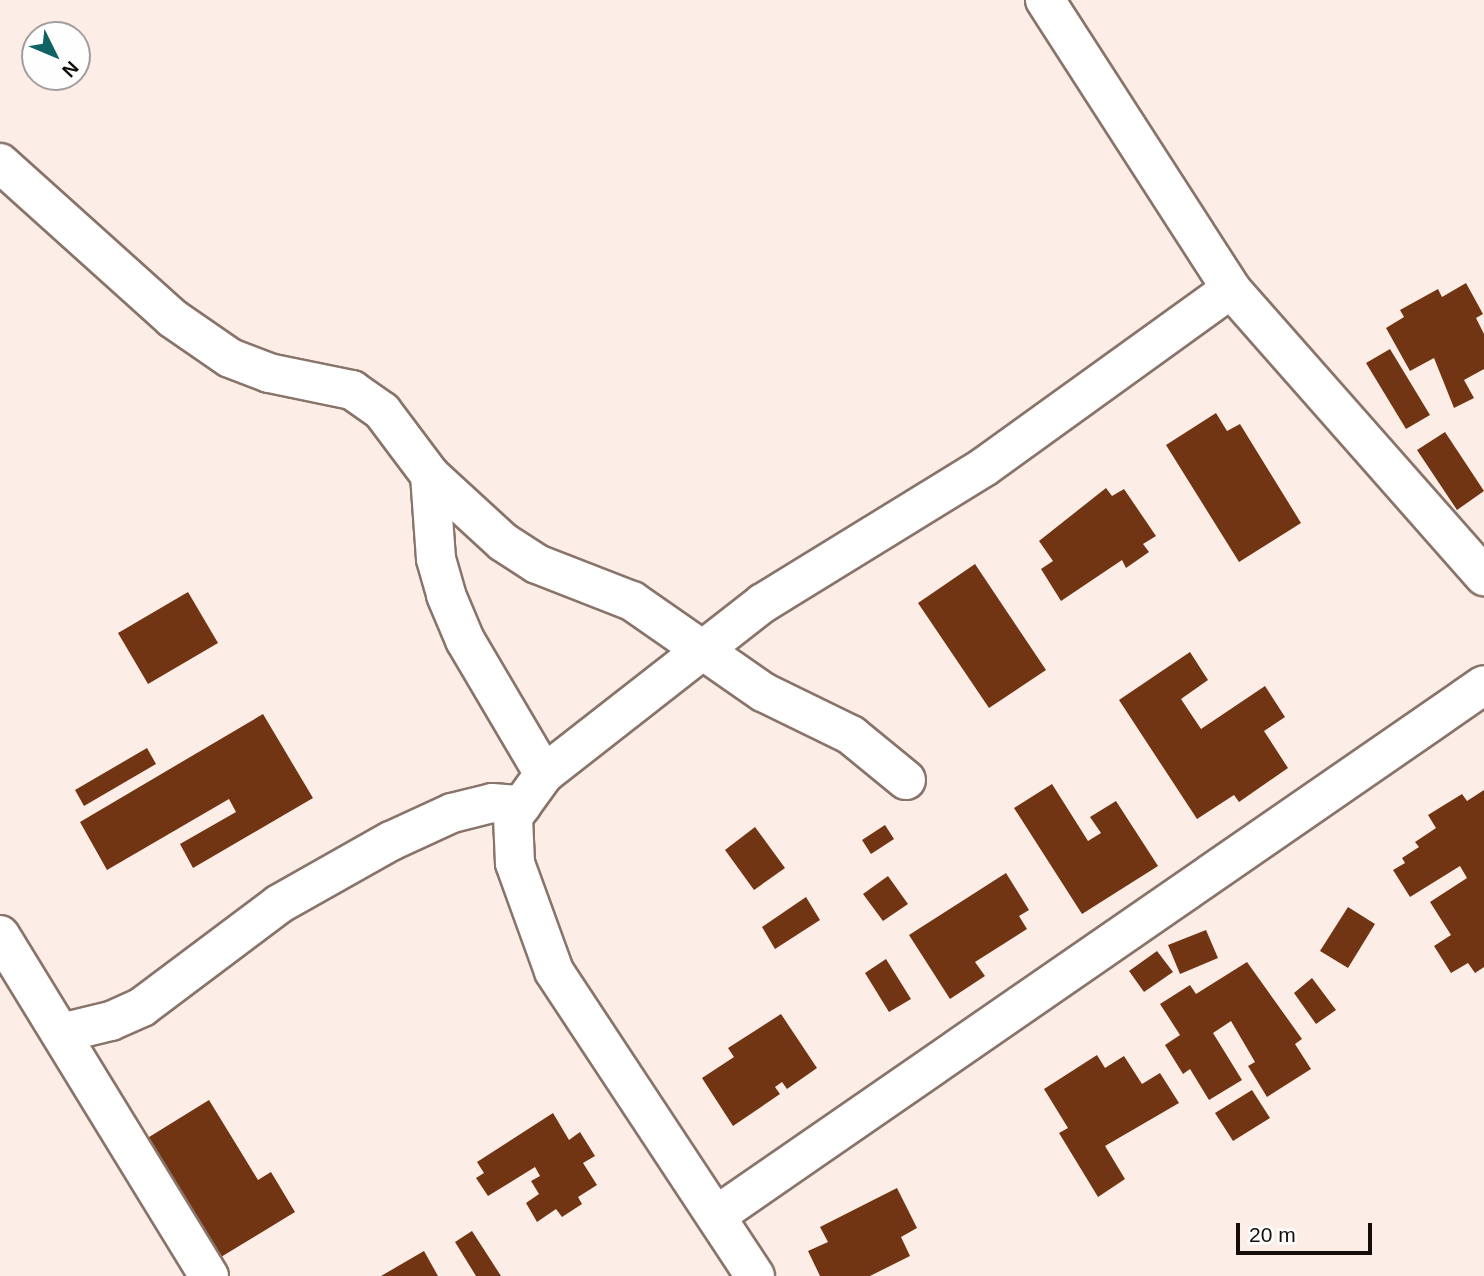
<!DOCTYPE html>
<style>
body{margin:0}
#map{position:relative;width:1484px;height:1276px;overflow:hidden;background:#fceee7;font-family:Arial,sans-serif}
div>[style]{position:absolute}
[style*='--x']{left:calc(var(--x)*1px);top:calc(var(--y)*1px);width:calc(var(--w)*1px);rotate:calc(var(--a)*1deg)}
.building>*{inset:0;background:#713513}
.roads{filter:drop-shadow(2px 0 #89746a) drop-shadow(-2px 0 #89746a) drop-shadow(0 2px #89746a) drop-shadow(0 -2px #89746a)}
.minor>*{height:38px;margin:-19px;padding:0 19px;transform-origin:19px;border-radius:19px;background:#fff}
.tertiary>*{height:38px;margin:-19px;padding:0 19px;transform-origin:19px;border-radius:19px;background:#fff}
span{translate:-50% -50%;white-space:nowrap;text-align:center;line-height:1.15;-webkit-text-stroke:7px #fefefe;paint-order:stroke}
.north{position:absolute;left:21px;top:21px;width:70px;height:70px;box-sizing:border-box;background:#fefefe;border:2px solid #a09e9c;border-radius:50%;rotate:133deg;font-size:19px;font-weight:700;line-height:28px;text-align:center;color:#140d09}
.north::after{content:'';display:block;margin:auto;width:24px;height:32px;background:#106263;clip-path:polygon(50% 0,100% 100%,50% 72%,0 100%)}
.scale{position:absolute;left:1236px;top:1223px;width:136px;height:32px;box-sizing:border-box;border:4px solid #140d09;border-top:0;padding-left:9px;font-size:21px;line-height:24px;white-space:nowrap;color:#140d09;-webkit-text-stroke:5px #fefefe;paint-order:stroke}
</style>
<div id="map">
<div class="building">
<div style="clip-path:polygon(1466px 283px,1483px 314px,1476px 318px,1484px 334px,1484px 369px,1464px 380px,1474px 398px,1454px 408px,1434px 358px,1410px 371px,1386px 328px,1404px 317px,1400px 310px,1438px 289px,1442px 297px)"></div>
<div style="clip-path:polygon(1390px 349px,1430px 415px,1406px 429px,1366px 363px)"></div>
<div style="clip-path:polygon(1216px 413px,1227px 431px,1240px 424px,1301px 523px,1239px 562px,1166px 445px)"></div>
<div style="clip-path:polygon(1445px 432px,1484px 491px,1457px 510px,1417px 450px)"></div>
<div style="clip-path:polygon(1106px 488px,1112px 496px,1124px 489px,1156px 536px,1143px 544px,1149px 552px,1126px 568px,1122px 560px,1061px 601px,1041px 569px,1053px 561px,1039px 541px)"></div>
<div style="clip-path:polygon(975px 564px,1046px 670px,989px 708px,918px 603px)"></div>
<div style="clip-path:polygon(188px 592px,218px 643px,148px 684px,118px 633px)"></div>
<div style="clip-path:polygon(1190px 652px,1208px 680px,1181px 699px,1201px 729px,1265px 686px,1285px 717px,1264px 731px,1288px 768px,1239px 802px,1234px 795px,1197px 819px,1119px 700px)"></div>
<div style="clip-path:polygon(263px 714px,313px 798px,193px 868px,180px 844px,236px 812px,229px 799px,107px 870px,80px 822px)"></div>
<div style="clip-path:polygon(147px 748px,156px 764px,84px 806px,75px 790px)"></div>
<div style="clip-path:polygon(1052px 784px,1088px 841px,1101px 833px,1090px 817px,1116px 801px,1158px 866px,1082px 914px,1014px 808px)"></div>
<div style="clip-path:polygon(1484px 790px,1484px 967px,1475px 973px,1468px 963px,1451px 973px,1434px 946px,1451px 935px,1430px 902px,1467px 878px,1460px 866px,1410px 897px,1393px 870px,1405px 863px,1402px 858px,1419px 847px,1415px 842px,1436px 828px,1428px 815px,1462px 794px,1467px 801px)"></div>
<div style="clip-path:polygon(885px 825px,894px 839px,871px 854px,862px 840px)"></div>
<div style="clip-path:polygon(755px 827px,785px 868px,754px 890px,725px 850px)"></div>
<div style="clip-path:polygon(1006px 873px,1029px 910px,1019px 916px,1027px 929px,975px 962px,985px 976px,950px 999px,909px 935px)"></div>
<div style="clip-path:polygon(888px 876px,908px 904px,883px 921px,863px 894px)"></div>
<div style="clip-path:polygon(806px 897px,820px 920px,775px 949px,762px 927px)"></div>
<div style="clip-path:polygon(1348px 907px,1375px 924px,1348px 968px,1320px 951px)"></div>
<div style="clip-path:polygon(1206px 930px,1218px 958px,1180px 974px,1168px 945px)"></div>
<div style="clip-path:polygon(1157px 951px,1173px 972px,1144px 992px,1129px 971px)"></div>
<div style="clip-path:polygon(886px 959px,911px 999px,889px 1012px,865px 973px)"></div>
<div style="clip-path:polygon(1247px 962px,1302px 1039px,1295px 1044px,1311px 1069px,1267px 1097px,1248px 1066px,1255px 1062px,1231px 1021px,1213px 1033px,1242px 1080px,1209px 1100px,1190px 1069px,1183px 1074px,1165px 1045px,1180px 1035px,1160px 1004px,1190px 985px,1196px 994px)"></div>
<div style="clip-path:polygon(1312px 978px,1336px 1010px,1316px 1024px,1294px 993px)"></div>
<div style="clip-path:polygon(781px 1014px,817px 1068px,787px 1089px,782px 1082px,775px 1087px,780px 1094px,733px 1126px,702px 1078px,734px 1057px,728px 1048px)"></div>
<div style="clip-path:polygon(1097px 1055px,1105px 1068px,1124px 1056px,1142px 1084px,1160px 1073px,1179px 1103px,1105px 1146px,1125px 1179px,1098px 1197px,1059px 1133px,1068px 1128px,1044px 1089px)"></div>
<div style="clip-path:polygon(1252px 1090px,1270px 1118px,1233px 1141px,1215px 1113px)"></div>
<div style="clip-path:polygon(209px 1100px,258px 1180px,271px 1172px,295px 1212px,216px 1260px,192px 1221px,198px 1218px,183px 1193px,175px 1198px,141px 1142px)"></div>
<div style="clip-path:polygon(553px 1113px,569px 1140px,580px 1132px,595px 1156px,583px 1163px,597px 1185px,578px 1197px,582px 1204px,562px 1217px,556px 1209px,537px 1222px,526px 1203px,539px 1194px,531px 1181px,540px 1176px,535px 1167px,488px 1196px,476px 1178px,484px 1173px,477px 1162px)"></div>
<div style="clip-path:polygon(897px 1188px,917px 1228px,901px 1237px,910px 1256px,870px 1276px,820px 1276px,808px 1251px,828px 1242px,820px 1227px)"></div>
<div style="clip-path:polygon(472px 1231px,501px 1276px,476px 1276px,455px 1242px)"></div>
<div style="clip-path:polygon(424px 1251px,438px 1276px,381px 1276px)"></div>
</div>
<div class="roads">
<div class="minor">
<div style="--x:0;--y:163;--w:232;--a:42"></div>
<div style="--x:172;--y:318;--w:70;--a:34.6"></div>
<div style="--x:230;--y:358;--w:42;--a:21"></div>
<div style="--x:269;--y:373;--w:85;--a:11.6"></div>
<div style="--x:352;--y:390;--w:37;--a:35"></div>
<div style="--x:382;--y:411;--w:80;--a:53.1"></div>
<div style="--x:430;--y:475;--w:84;--a:85.9"></div>
<div style="--x:436;--y:559;--w:37;--a:74"></div>
<div style="--x:446;--y:595;--w:49;--a:67.1"></div>
<div style="--x:465;--y:640;--w:156;--a:59.5"></div>
<div style="--x:430;--y:475;--w:99;--a:42.5"></div>
<div style="--x:503;--y:542;--w:40;--a:32.9"></div>
<div style="--x:537;--y:564;--w:102;--a:21.3"></div>
<div style="--x:632;--y:601;--w:160;--a:34.8"></div>
<div style="--x:763;--y:692;--w:98;--a:26"></div>
<div style="--x:851;--y:735;--w:71;--a:39.3"></div>
<div style="--x:0;--y:935;--w:400;--a:58.5"></div>
<div style="--x:61;--y:1033;--w:51;--a:-13.5"></div>
<div style="--x:111;--y:1021;--w:34;--a:-24"></div>
<div style="--x:142;--y:1007;--w:171;--a:-36.9"></div>
<div style="--x:279;--y:904;--w:129;--a:-29.4"></div>
<div style="--x:391;--y:841;--w:67;--a:-24.7"></div>
<div style="--x:452;--y:813;--w:41;--a:-14"></div>
<div style="--x:492;--y:803;--w:30;--a:4"></div>
<div style="--x:717;--y:1215;--w:932;--a:-34.64"></div>
<div style="--x:755;--y:1276;--w:365;--a:-123.4"></div>
<div style="--x:554;--y:971;--w:115;--a:-109.9"></div>
<div style="--x:515;--y:863;--w:46;--a:-92.5"></div>
<div style="--x:513;--y:817;--w:53;--a:-54.2"></div>
<div style="--x:544;--y:774;--w:278;--a:-38"></div>
<div style="--x:763;--y:603;--w:259;--a:-31.6"></div>
<div style="--x:984;--y:467;--w:304;--a:-35.8"></div>
</div>
<div class="tertiary">
<div style="--x:1045;--y:0;--w:344;--a:57.2"></div>
<div style="--x:1231;--y:289;--w:383;--a:48.6"></div>
</div>
</div>
<div class="north">N</div>
<div class="scale">20 m</div>
</div>
